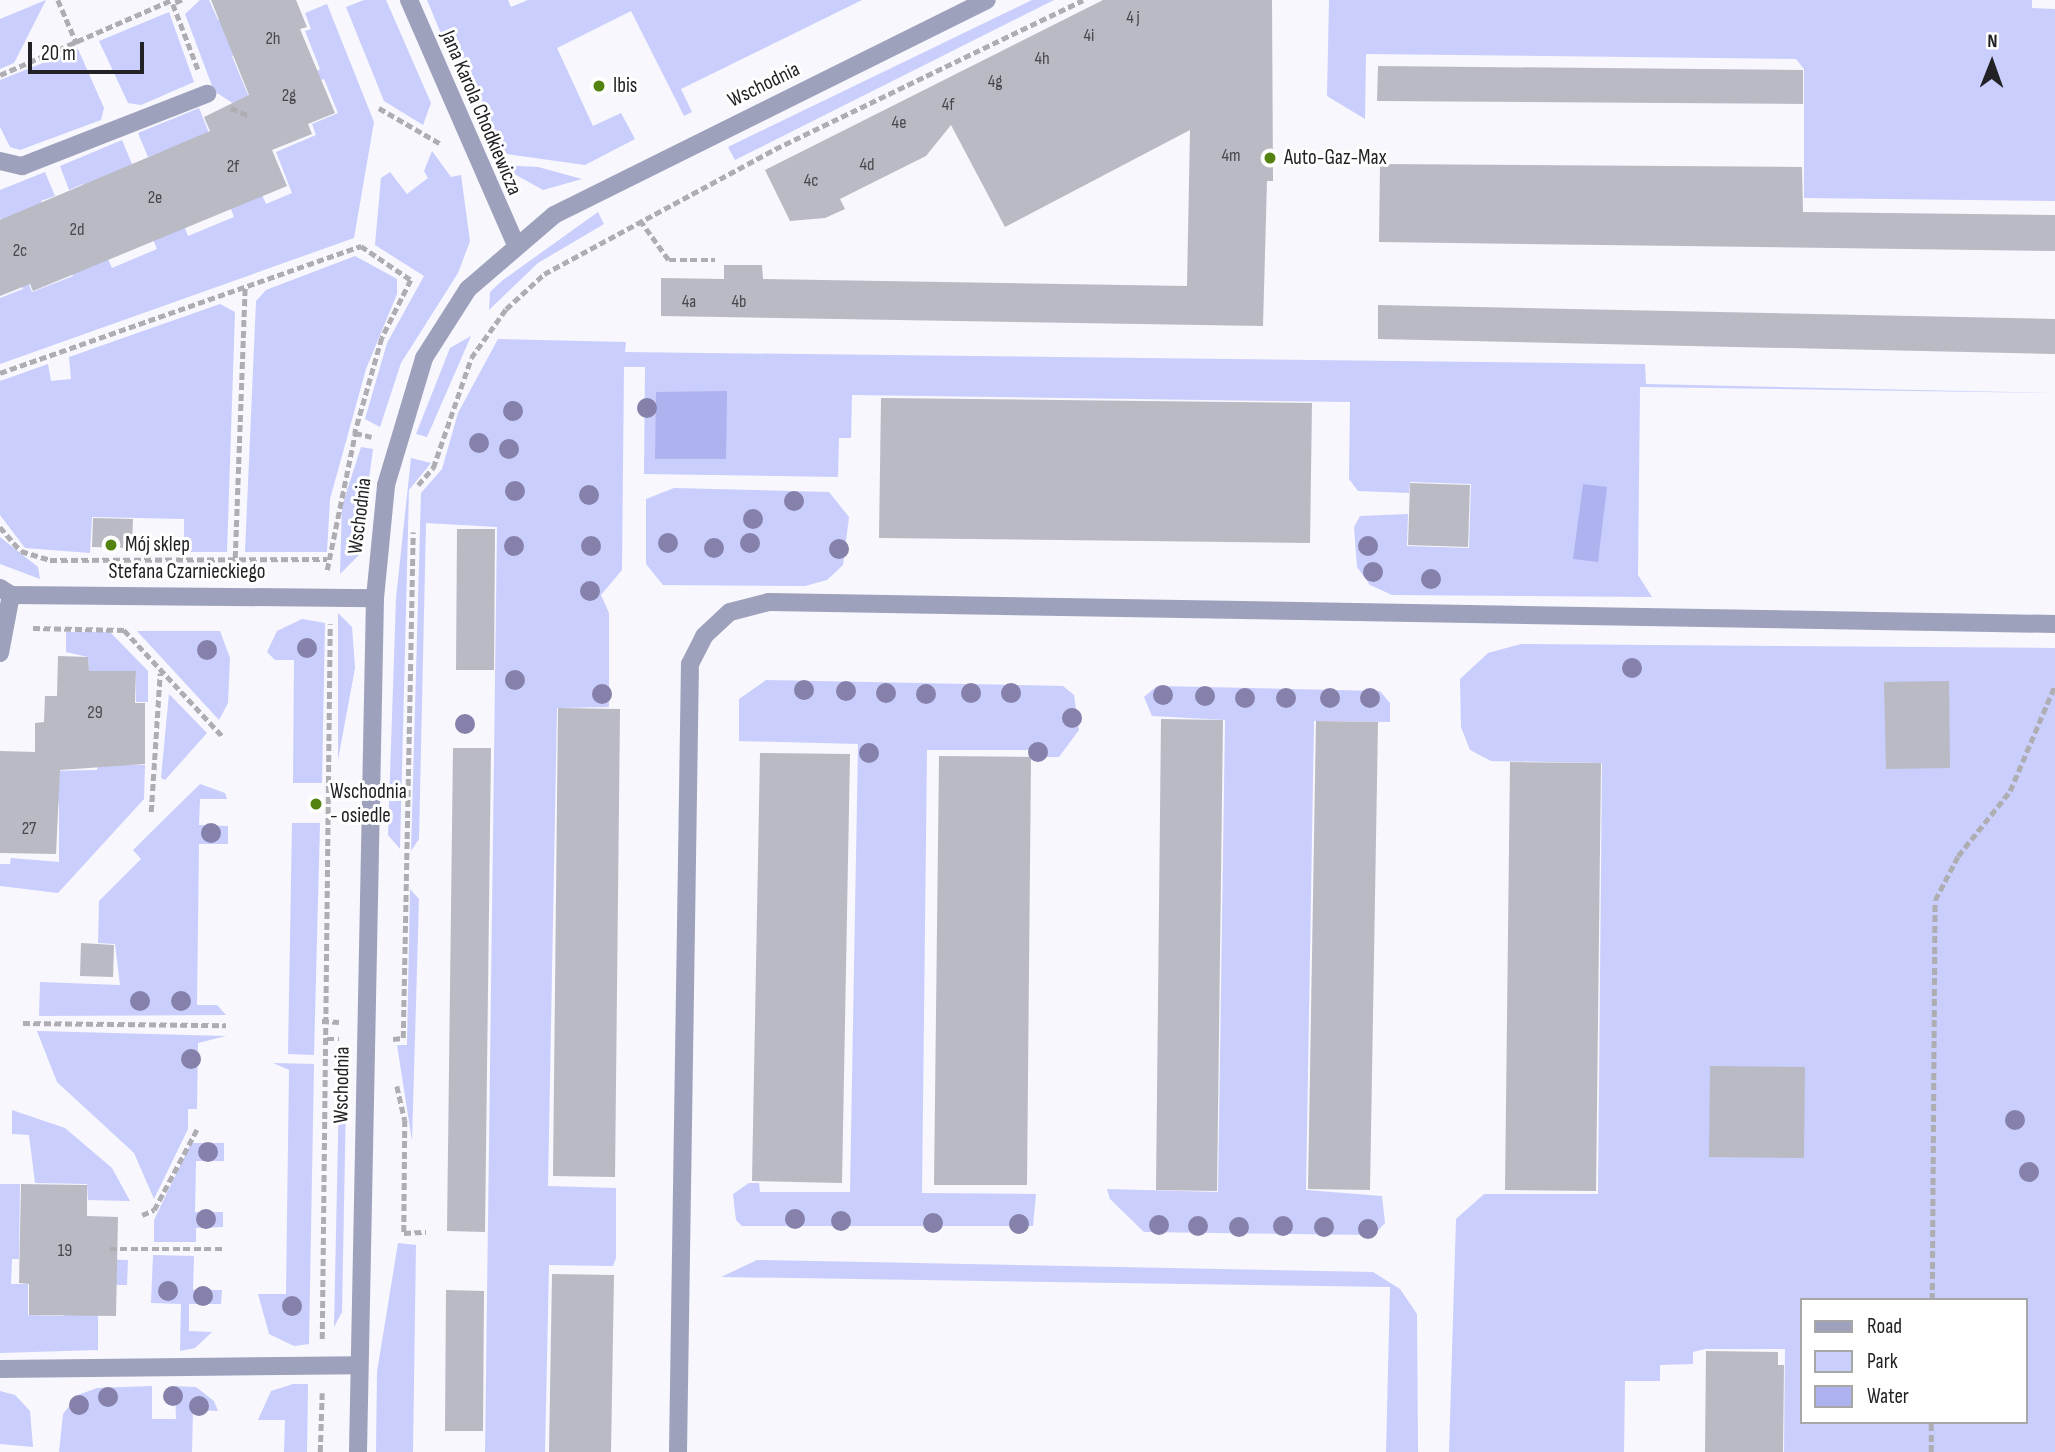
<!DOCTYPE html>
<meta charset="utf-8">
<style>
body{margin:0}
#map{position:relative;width:2055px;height:1452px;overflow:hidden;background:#f7f7fd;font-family:"Sofia Sans Condensed",sans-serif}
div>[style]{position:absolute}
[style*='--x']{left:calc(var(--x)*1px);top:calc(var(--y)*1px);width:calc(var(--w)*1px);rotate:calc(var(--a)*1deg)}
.green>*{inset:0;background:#c9cefc}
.water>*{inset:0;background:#aeb3f0}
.building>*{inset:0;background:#b9bac3}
.path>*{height:4.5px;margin-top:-2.25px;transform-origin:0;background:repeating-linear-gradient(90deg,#adadb2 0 7px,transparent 0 10.5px)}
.minor>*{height:18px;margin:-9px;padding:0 9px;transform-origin:9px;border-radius:9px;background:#9ea1bc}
.trees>*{width:20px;height:20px;margin:-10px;border-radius:50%;background:#8581aa}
.dots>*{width:19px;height:19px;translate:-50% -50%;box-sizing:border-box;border:4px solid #fff;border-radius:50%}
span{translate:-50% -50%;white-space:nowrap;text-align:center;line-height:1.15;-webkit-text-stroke:6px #fff;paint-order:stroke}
.number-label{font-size:18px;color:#48484d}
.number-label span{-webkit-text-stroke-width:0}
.street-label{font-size:21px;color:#222226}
.poi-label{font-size:21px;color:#222226}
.left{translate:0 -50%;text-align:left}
.legend{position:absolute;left:1800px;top:1298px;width:228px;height:126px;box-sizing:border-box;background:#fff;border:2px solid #a7a7a8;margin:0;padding:9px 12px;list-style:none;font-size:21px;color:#222226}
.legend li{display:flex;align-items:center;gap:14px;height:35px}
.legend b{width:35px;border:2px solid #a7a7a8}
.north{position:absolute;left:1957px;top:28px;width:70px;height:70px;-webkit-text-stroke:5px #fff;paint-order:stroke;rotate:1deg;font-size:19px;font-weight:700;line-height:28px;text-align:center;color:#222226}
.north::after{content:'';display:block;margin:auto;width:24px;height:32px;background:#222226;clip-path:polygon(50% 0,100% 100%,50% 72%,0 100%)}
.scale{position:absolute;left:28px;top:42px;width:116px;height:32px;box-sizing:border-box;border:4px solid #222226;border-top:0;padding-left:9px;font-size:21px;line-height:24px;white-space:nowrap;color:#222226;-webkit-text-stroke:5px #fff;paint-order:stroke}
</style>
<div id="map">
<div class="green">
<div style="clip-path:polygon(46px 0,14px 63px,0 69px,0 19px)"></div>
<div style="clip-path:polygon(200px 0,209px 0,218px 20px,231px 15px,244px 50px,232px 56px,253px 107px,245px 111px,214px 91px,185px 14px)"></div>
<div style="clip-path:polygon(364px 0,386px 0,431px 103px,423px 125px,384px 101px,346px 7px)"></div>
<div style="clip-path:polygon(427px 0,508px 0,511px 7px,528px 0,862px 0,681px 89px,692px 112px,684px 116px,631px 11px,557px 48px,593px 126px,621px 113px,635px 139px,585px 165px,507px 154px,495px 135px,485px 139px)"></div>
<div style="clip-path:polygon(1032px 0,1054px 0,735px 160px,728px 147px)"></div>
<div style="clip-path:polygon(1329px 0,2032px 0,2032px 8px,2055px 9px,2055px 201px,1804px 198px,1804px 69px,1796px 59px,1366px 54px,1365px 119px,1327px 96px)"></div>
<div style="clip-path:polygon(327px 4px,374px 122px,354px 238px,0 364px,0 298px,23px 289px,20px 283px,27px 280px,32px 292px,73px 276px,67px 261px,103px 247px,112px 268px,157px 249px,149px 230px,181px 218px,188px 236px,234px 217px,227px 199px,258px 186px,266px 204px,292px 193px,276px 152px,316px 135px,312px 124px,338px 113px,324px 79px,317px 81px,314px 73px,320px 69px,305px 31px,311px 29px,305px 13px)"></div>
<div style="clip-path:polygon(169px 12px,194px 82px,141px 105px,128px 103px,99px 41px)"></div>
<div style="clip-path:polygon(78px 49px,104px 108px,101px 120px,20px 150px,10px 147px,0 127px,0 80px)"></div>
<div style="clip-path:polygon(199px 108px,209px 133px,148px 157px,138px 133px)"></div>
<div style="clip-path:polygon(122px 140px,132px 164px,85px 191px,83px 184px,69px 190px,60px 166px)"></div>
<div style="clip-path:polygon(432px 151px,451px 177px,461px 175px,470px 241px,458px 273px,401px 363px,380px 427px,365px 419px,387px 343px,424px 276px,375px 245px,381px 178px,390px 172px,407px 194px,428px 178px,424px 171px)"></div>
<div style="clip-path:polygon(498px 165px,538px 167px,582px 179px,543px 190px)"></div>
<div style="clip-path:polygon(45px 172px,55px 196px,41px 201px,44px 208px,7px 223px,0 219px,0 190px)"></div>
<div style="clip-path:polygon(598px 212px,604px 224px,538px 263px,489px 310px,490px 292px,503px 280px)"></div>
<div style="clip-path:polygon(355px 256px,397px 279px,397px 294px,366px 369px,330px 499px,327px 552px,245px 552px,256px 301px,266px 290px)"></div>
<div style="clip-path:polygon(220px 304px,235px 312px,227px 552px,184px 552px,184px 519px,92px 517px,90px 553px,25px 548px,0 515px,0 381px,48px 364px,51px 381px,71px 379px,69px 357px)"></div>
<div style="clip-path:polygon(471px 336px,427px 437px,416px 434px,450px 348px)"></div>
<div style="clip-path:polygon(498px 339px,626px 342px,625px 352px,1645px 364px,1646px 384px,2055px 393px,1640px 387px,1638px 575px,1652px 597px,1392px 595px,1370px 585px,1357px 567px,1354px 527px,1360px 516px,1408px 514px,1407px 546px,1469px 548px,1471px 484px,1410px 482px,1409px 493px,1358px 491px,1349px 479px,1350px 402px,852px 395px,851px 438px,839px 438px,838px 477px,644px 474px,645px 367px,624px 367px,622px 570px,601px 595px,609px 613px,609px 707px,557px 708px,548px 1186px,616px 1188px,616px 1258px,613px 1266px,549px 1265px,545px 1452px,485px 1452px,497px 527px,426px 523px,419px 839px,411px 851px,421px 493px,442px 469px,458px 413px)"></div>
<div style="clip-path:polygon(361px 447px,373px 449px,359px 555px,340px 574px,342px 506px)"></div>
<div style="clip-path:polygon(411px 458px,431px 463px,409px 490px,400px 849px,388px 835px,396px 598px)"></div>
<div style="clip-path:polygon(674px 488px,829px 492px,849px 517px,843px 565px,827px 580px,805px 586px,663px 585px,646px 564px,646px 499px)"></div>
<div style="clip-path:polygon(0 537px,38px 567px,40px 579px,0 564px)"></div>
<div style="clip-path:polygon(338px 613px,352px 627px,355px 668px,338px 760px)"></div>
<div style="clip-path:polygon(302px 619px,325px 623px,322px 783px,293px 783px,294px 660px,275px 660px,267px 652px,277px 631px)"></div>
<div style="clip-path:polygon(137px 631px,220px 631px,230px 658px,228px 703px,219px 720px)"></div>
<div style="clip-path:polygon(66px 632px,110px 632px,148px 671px,148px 702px,136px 702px,136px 671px,89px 671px,88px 657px,66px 652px)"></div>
<div style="clip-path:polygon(evenodd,1521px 644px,2055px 648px,2055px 1452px,1784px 1452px,1785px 1349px,1705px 1349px,1693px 1352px,1693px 1364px,1660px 1365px,1660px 1381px,1625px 1381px,1624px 1452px,1449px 1452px,1456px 1219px,1484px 1194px,1598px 1194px,1602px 763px,1491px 761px,1470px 750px,1461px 727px,1460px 679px,1488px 653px,1521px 644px,1801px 1300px,2025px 1300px,2025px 1422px,1801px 1422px,1801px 1300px)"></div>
<div style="clip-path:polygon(766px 680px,1063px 686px,1074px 695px,1079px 730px,1059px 757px,1033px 757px,1032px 750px,927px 750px,922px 1193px,1036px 1194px,1033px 1226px,742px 1226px,736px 1220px,733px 1194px,749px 1183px,759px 1183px,760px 1192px,850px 1192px,858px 744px,739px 741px,739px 699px)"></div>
<div style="clip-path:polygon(1157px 686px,1380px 691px,1390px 703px,1390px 722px,1314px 721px,1306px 1190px,1382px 1196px,1385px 1223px,1374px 1235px,1144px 1232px,1110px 1199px,1107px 1189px,1218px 1192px,1225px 720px,1152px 716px,1144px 697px)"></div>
<div style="clip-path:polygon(169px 694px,207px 733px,165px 780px,161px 778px)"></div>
<div style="clip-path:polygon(98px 765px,145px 765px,144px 799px,58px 893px,0 886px,0 864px,10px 864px,11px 858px,59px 862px,59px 804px,48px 771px,97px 770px)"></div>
<div style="clip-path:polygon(200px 784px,225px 793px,227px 799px,200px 799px,199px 825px,228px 826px,228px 844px,199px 844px,197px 1005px,217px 1005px,226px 1015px,39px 1016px,40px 982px,120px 985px,115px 944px,98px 943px,99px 901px,141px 859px,133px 850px)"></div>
<div style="clip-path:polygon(292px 823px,320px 823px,314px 1055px,288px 1054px)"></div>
<div style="clip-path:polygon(410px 889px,419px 899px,412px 1141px,397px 1045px,407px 1045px)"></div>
<div style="clip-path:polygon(37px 1031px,226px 1036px,198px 1043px,197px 1109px,188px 1109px,188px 1129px,154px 1199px,134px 1153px,57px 1082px)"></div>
<div style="clip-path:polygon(340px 1045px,347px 1045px,342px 1312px,334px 1327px)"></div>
<div style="clip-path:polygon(273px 1063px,314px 1064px,309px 1344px,294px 1346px,269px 1334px,258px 1294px,286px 1294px,289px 1070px)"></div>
<div style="clip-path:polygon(12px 1110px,65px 1128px,112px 1168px,130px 1201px,88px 1200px,87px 1184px,35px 1183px,29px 1135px,12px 1134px)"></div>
<div style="clip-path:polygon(191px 1143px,224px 1143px,224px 1161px,196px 1161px,195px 1212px,223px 1212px,223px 1227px,196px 1228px,196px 1242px,154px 1242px,154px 1220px)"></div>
<div style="clip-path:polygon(0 1184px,20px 1184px,19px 1259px,12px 1259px,11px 1284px,28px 1284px,28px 1315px,64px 1316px,65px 1291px,94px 1259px,128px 1260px,127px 1285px,98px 1285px,98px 1350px,0 1353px)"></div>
<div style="clip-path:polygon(398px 1243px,416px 1245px,413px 1452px,376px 1452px,377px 1372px)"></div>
<div style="clip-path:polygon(153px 1255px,194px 1256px,193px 1290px,222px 1290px,221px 1304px,189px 1304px,189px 1331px,212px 1332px,195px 1348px,180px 1351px,181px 1304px,151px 1303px)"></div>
<div style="clip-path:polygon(757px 1260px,1373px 1272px,1400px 1289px,1417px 1314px,1418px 1452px,1386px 1452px,1390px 1287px,721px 1277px)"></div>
<div style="clip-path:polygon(293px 1384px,308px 1384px,307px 1452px,284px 1452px,285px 1420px,258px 1420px,271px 1391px)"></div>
<div style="clip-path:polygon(152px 1386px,152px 1419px,176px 1419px,175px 1386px,196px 1387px,214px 1401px,218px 1411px,193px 1410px,192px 1452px,59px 1452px,63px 1414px,78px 1395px,97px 1388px)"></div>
<div style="clip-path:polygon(0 1391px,15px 1395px,30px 1411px,33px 1447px,0 1444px)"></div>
</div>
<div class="water">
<div style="clip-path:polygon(727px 391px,726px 459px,655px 459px,656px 392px)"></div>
<div style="clip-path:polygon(1583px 484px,1607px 487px,1598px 562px,1573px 559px)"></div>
</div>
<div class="building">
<div style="clip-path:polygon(211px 0,296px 0,307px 27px,300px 29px,335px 113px,308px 124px,312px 134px,272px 150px,287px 186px,33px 291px,30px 284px,0 296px,0 220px,210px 131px,204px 117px,249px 95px)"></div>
<div style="clip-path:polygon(1103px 0,1272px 0,1273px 181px,1267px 181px,1263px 326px,661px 316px,661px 278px,724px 279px,724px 265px,762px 265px,763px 279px,1187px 286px,1190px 130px,1005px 227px,951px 125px,926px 156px,840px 199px,845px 209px,825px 218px,790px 221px,765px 170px)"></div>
<div style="clip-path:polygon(1378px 66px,1803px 70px,1803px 104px,1377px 101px)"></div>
<div style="clip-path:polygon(1380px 164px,1802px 167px,1803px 212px,2055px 215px,2055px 251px,1379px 242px)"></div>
<div style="clip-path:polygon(1378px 305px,2055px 319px,2055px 354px,1378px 339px)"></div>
<div style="clip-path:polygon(881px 398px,1312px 403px,1310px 543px,879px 538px)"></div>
<div style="clip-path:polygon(1410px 483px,1470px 485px,1468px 547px,1408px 545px)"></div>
<div style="clip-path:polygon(93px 518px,133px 519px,132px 548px,92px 547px)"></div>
<div style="clip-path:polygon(457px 529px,495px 529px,494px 670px,456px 670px)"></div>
<div style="clip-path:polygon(58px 656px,88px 657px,89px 671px,136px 671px,135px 703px,145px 703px,145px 764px,60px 770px,56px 854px,0 853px,0 751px,35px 752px,35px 723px,44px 722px,45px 696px,57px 696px)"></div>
<div style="clip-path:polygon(1949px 681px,1950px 768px,1886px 769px,1884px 682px)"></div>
<div style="clip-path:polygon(558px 708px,620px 709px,615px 1177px,553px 1176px)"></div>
<div style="clip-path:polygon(1161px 719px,1223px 720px,1217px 1191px,1156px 1190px)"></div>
<div style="clip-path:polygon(1316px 721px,1378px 722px,1370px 1190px,1308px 1189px)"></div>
<div style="clip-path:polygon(453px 748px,491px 748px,485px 1232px,447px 1231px)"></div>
<div style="clip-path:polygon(760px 753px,850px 754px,842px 1183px,752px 1181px)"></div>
<div style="clip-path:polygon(939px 756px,1031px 757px,1027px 1185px,934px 1185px)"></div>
<div style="clip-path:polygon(1510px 762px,1601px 763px,1596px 1191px,1505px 1190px)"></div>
<div style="clip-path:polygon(81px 943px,114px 945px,113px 977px,80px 976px)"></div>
<div style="clip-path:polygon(1710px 1066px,1805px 1067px,1804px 1158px,1709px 1157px)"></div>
<div style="clip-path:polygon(21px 1184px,87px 1185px,87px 1216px,118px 1217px,116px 1316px,29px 1315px,29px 1284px,19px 1283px)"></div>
<div style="clip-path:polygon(552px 1274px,614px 1275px,611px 1452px,549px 1452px)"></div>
<div style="clip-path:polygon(446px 1290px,484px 1291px,483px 1431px,445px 1431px)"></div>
<div style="clip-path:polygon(1706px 1351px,1778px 1352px,1778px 1365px,1784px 1365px,1783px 1452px,1705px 1452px)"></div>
</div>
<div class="path">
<div style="--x:58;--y:0;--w:48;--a:66.6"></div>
<div style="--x:182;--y:0;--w:10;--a:156"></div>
<div style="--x:173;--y:4;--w:70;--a:69"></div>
<div style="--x:0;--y:75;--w:188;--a:-23.6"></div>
<div style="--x:231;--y:108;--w:21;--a:23"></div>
<div style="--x:379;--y:108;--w:72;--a:30.1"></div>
<div style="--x:640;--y:220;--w:49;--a:54.1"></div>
<div style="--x:669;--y:260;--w:46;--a:0"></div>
<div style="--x:0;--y:373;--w:383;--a:-19.4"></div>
<div style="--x:361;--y:246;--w:60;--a:34.2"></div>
<div style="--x:411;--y:280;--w:65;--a:116.6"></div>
<div style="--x:382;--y:338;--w:99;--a:105.9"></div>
<div style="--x:355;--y:433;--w:17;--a:13"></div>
<div style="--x:418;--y:485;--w:23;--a:-49"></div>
<div style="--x:433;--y:468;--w:116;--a:-70.9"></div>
<div style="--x:471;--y:358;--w:60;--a:-54.5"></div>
<div style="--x:506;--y:309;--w:52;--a:-42.6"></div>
<div style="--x:544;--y:274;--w:263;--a:-28.4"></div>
<div style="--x:775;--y:149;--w:342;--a:-25.8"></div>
<div style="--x:0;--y:527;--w:32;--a:49"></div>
<div style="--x:21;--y:551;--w:30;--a:17"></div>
<div style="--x:50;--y:560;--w:277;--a:-0.2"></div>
<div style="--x:235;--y:558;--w:271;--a:-87.9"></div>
<div style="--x:327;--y:570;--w:140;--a:-78.4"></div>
<div style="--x:33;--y:628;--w:91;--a:1.3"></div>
<div style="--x:124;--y:630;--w:146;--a:47.2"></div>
<div style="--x:151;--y:812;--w:139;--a:-86.3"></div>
<div style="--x:322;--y:1021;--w:17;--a:3"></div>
<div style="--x:23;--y:1023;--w:203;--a:0.6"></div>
<div style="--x:327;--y:1039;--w:12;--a:0"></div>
<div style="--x:393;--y:1039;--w:10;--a:-6"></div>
<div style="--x:403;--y:1038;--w:506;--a:-88.87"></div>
<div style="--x:397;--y:1086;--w:35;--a:77"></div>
<div style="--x:405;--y:1120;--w:113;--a:90.5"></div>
<div style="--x:404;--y:1233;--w:22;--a:-3"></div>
<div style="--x:142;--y:1215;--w:13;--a:-23"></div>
<div style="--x:154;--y:1210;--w:92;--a:-62"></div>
<div style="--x:110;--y:1249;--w:113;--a:0"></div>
<div style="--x:1932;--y:1300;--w:400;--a:-89.6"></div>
<div style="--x:1935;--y:900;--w:50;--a:-62.4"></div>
<div style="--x:1958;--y:856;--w:83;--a:-51.3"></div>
<div style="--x:2010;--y:791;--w:115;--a:-67"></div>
<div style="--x:322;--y:1339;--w:715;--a:-89.36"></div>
<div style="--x:320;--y:1452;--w:59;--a:-88.1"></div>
<div style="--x:1931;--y:1452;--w:30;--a:-90"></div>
</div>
<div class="minor">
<div style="--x:409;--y:0;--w:265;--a:66.4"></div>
<div style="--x:0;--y:161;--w:23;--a:13"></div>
<div style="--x:22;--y:166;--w:199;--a:-21.3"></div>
<div style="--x:0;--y:588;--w:13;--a:32"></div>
<div style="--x:11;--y:595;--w:364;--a:0.5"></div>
<div style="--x:0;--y:653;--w:59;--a:-79.3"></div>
<div style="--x:0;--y:1369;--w:359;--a:-0.6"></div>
<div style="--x:358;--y:1452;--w:854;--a:-88.86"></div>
<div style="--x:375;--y:598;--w:114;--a:-84.4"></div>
<div style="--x:386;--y:485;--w:133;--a:-73.3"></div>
<div style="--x:424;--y:358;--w:82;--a:-57.5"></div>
<div style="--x:468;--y:289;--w:113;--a:-40.7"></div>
<div style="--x:554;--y:215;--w:483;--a:-26.4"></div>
<div style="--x:678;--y:1452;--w:788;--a:-89.13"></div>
<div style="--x:690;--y:664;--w:31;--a:-63"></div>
<div style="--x:704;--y:636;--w:35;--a:-43"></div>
<div style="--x:730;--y:612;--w:40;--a:-14.4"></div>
<div style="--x:769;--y:602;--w:1286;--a:0.98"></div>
</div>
<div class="trees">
<div style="left:647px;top:408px"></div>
<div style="left:513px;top:411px"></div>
<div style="left:479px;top:443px"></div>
<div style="left:509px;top:449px"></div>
<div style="left:515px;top:491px"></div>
<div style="left:589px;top:495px"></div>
<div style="left:794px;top:501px"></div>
<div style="left:753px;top:519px"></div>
<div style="left:668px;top:543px"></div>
<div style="left:750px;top:543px"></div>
<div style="left:514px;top:546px"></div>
<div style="left:591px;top:546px"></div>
<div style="left:1368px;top:546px"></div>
<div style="left:714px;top:548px"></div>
<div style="left:839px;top:549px"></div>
<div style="left:1373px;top:572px"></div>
<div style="left:1431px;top:579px"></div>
<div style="left:590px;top:591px"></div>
<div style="left:307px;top:648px"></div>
<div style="left:207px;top:650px"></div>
<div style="left:1632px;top:668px"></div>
<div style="left:515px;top:680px"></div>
<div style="left:804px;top:690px"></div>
<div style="left:846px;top:691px"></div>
<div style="left:886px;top:693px"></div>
<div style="left:971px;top:693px"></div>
<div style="left:1011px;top:693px"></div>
<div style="left:602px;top:694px"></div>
<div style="left:926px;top:694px"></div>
<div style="left:1163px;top:695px"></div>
<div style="left:1205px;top:696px"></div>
<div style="left:1245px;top:698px"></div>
<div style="left:1286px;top:698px"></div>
<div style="left:1330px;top:698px"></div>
<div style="left:1370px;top:698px"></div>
<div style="left:1072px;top:718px"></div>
<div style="left:465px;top:724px"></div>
<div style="left:1038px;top:752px"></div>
<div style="left:869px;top:753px"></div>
<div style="left:211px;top:833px"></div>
<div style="left:140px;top:1001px"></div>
<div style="left:181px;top:1001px"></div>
<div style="left:191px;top:1059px"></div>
<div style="left:2015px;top:1120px"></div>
<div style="left:208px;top:1152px"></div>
<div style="left:2029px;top:1172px"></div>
<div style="left:206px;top:1219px"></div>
<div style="left:795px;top:1219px"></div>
<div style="left:841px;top:1221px"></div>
<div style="left:933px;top:1223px"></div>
<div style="left:1019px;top:1224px"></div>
<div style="left:1159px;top:1225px"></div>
<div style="left:1198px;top:1226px"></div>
<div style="left:1283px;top:1226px"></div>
<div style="left:1239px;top:1227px"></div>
<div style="left:1324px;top:1227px"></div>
<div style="left:1368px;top:1229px"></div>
<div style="left:168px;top:1291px"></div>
<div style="left:203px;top:1296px"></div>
<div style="left:292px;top:1306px"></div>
<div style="left:173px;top:1396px"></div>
<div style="left:108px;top:1397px"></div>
<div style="left:79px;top:1405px"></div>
<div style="left:199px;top:1406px"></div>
</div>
<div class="dots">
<div style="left:599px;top:86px;background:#548210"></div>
<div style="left:1270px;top:158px;background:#548210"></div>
<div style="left:111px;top:545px;background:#548210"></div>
<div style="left:316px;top:804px;background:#548210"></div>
</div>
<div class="number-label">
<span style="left:1133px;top:18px">4 j</span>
<span style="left:1089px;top:36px">4i</span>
<span style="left:273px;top:39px">2h</span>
<span style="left:1042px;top:59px">4h</span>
<span style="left:995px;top:82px">4g</span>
<span style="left:289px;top:96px">2g</span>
<span style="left:948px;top:105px">4f</span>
<span style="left:899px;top:123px">4e</span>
<span style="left:1231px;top:156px">4m</span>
<span style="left:867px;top:165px">4d</span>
<span style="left:233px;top:167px">2f</span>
<span style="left:811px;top:181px">4c</span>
<span style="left:155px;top:198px">2e</span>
<span style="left:77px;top:230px">2d</span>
<span style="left:20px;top:251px">2c</span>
<span style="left:689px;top:302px">4a</span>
<span style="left:739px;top:302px">4b</span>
<span style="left:95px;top:713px">29</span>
<span style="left:29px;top:829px">27</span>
<span style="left:65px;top:1251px">19</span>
</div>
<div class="street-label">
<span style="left:764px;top:85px;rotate:-26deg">Wschodnia</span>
<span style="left:481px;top:113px;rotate:67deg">Jana Karola Chodkiewicza</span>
<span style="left:360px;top:516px;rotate:-83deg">Wschodnia</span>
<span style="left:187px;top:572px">Stefana Czarnieckiego</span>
<span style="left:342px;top:1085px;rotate:-89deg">Wschodnia</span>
</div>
<div class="poi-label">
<span class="left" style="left:613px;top:86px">Ibis</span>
<span class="left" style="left:1284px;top:158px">Auto-Gaz-Max</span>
<span class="left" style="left:125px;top:545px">Mój sklep</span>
<span class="left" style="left:330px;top:804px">Wschodnia<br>- osiedle</span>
</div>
<ul class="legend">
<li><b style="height:9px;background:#9ea1bc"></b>Road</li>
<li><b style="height:19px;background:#c9cefc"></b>Park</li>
<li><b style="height:19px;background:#aeb3f0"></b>Water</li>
</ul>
<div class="north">N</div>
<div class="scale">20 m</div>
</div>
